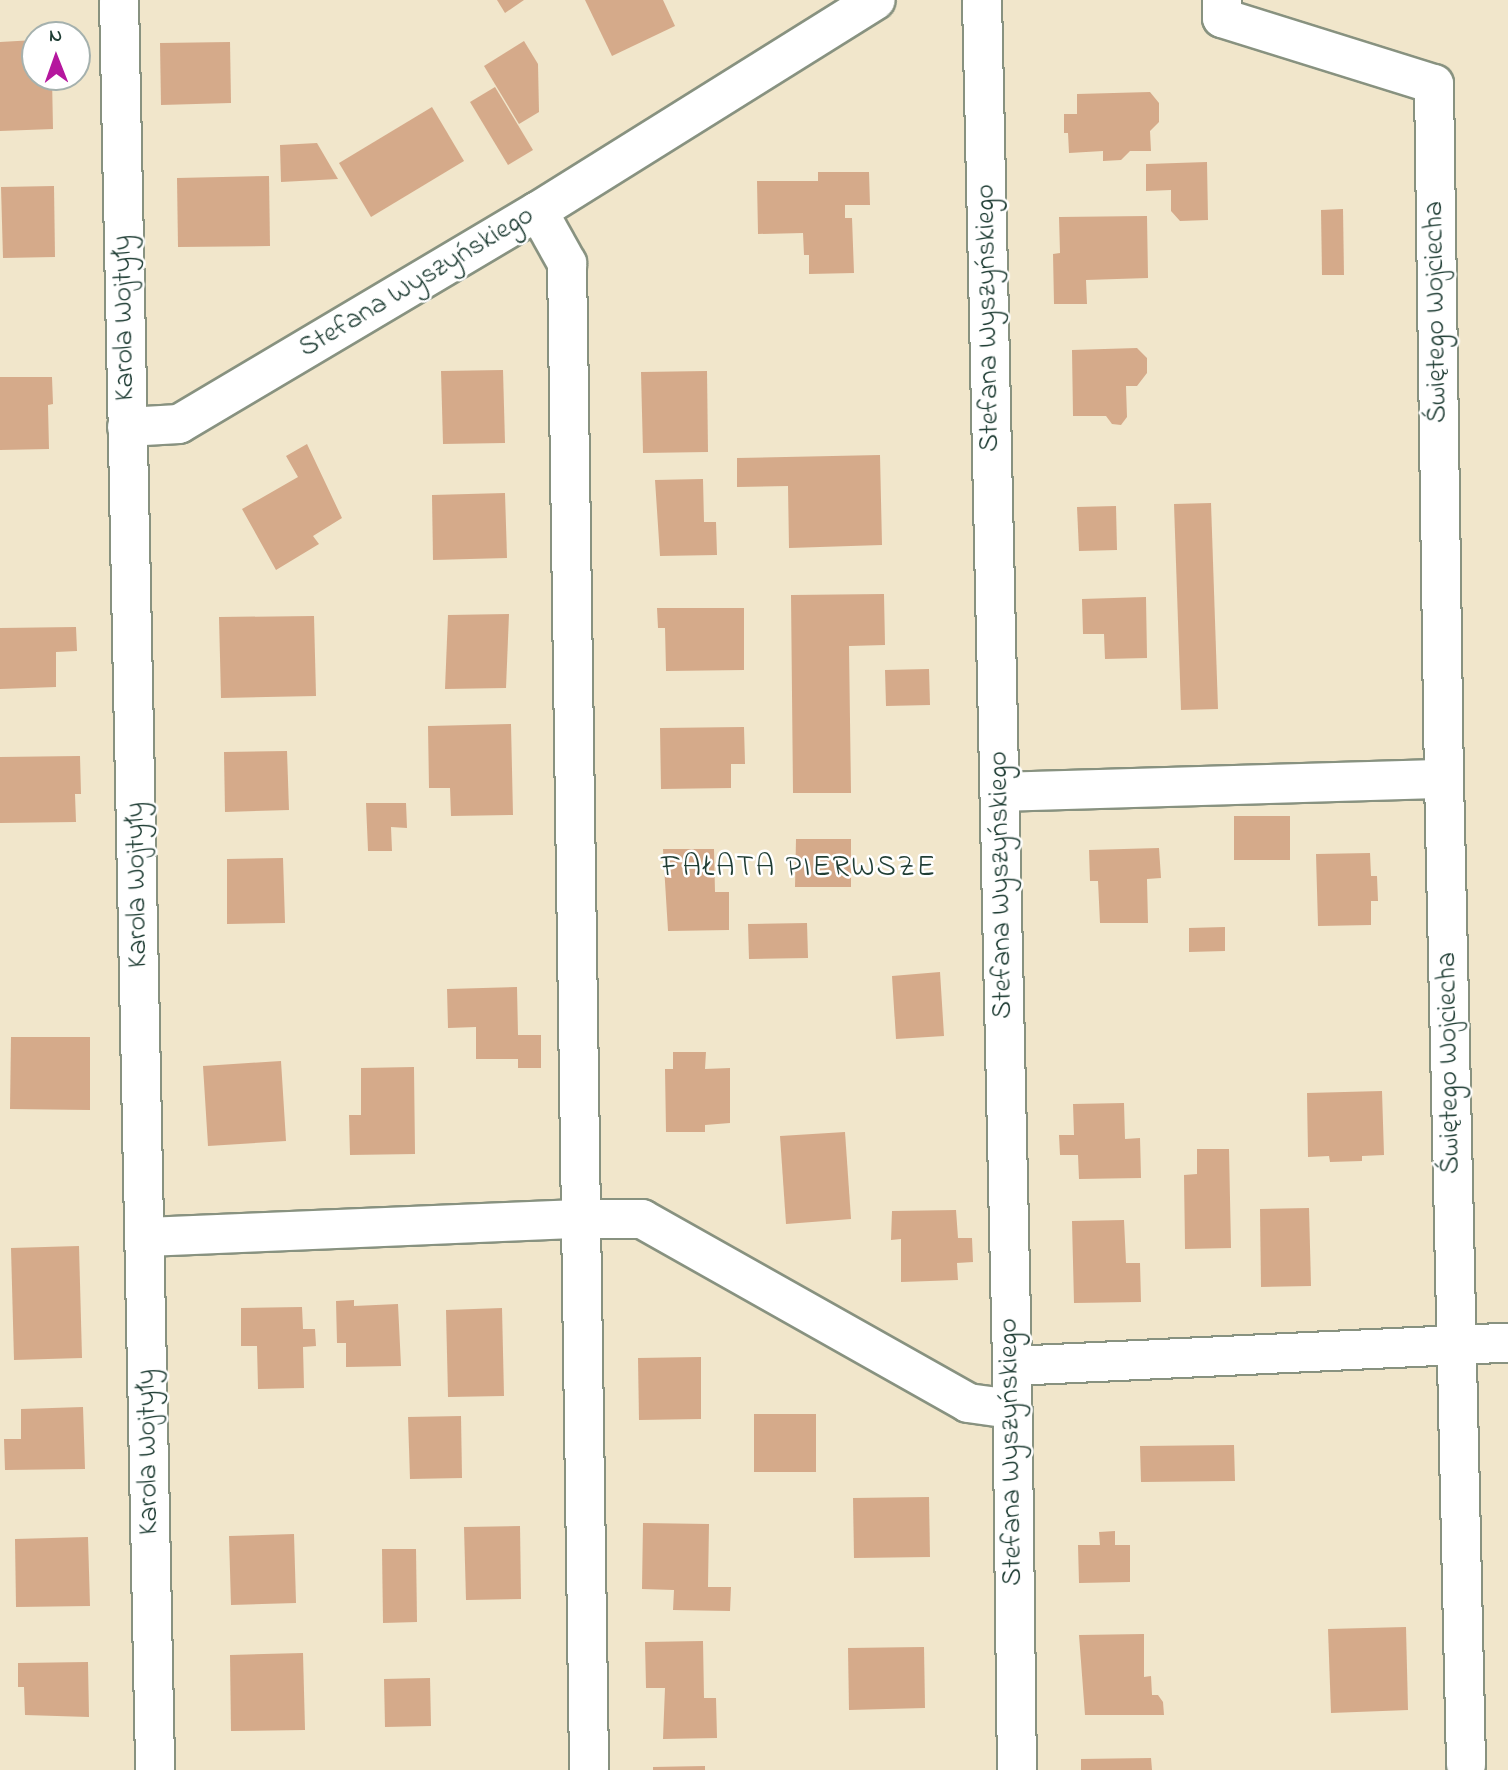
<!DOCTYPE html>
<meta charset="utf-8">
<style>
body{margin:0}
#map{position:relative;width:1508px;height:1770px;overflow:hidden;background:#f1e6cb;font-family:"Indie Flower",sans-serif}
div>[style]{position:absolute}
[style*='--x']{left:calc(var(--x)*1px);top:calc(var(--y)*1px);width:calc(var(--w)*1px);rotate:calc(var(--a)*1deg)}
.building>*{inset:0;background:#d5aa8a}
.roads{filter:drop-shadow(2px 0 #889280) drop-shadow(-2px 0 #889280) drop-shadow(0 2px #889280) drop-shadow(0 -2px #889280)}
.minor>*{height:38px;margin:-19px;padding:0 19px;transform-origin:19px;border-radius:19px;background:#fff}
span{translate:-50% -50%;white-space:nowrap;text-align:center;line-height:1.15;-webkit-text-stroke:5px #fff;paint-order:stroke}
.street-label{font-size:28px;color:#1f3d34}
.neighbourhood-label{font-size:30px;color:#1f3d34;letter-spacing:2px}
.north{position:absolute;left:21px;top:21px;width:70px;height:70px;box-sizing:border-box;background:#fff;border:2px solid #a5b1ae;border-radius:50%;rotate:359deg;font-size:19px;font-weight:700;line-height:28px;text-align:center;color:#1f3d34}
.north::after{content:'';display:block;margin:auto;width:24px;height:32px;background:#b5179e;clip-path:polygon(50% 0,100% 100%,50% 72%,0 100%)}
</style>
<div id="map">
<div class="building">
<div style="clip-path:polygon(497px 0,524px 0,505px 13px)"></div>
<div style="clip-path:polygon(585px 0,663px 0,675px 26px,612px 56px)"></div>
<div style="clip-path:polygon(35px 40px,35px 77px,52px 77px,53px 129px,0 131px,0 42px)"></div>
<div style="clip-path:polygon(524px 41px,538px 64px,539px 112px,519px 124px,484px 66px)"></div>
<div style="clip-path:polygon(230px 42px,231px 103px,161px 105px,160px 43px)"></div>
<div style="clip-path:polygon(495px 87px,533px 150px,508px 165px,470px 102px)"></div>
<div style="clip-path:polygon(1150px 92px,1159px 103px,1159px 122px,1150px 131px,1151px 151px,1130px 151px,1121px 160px,1103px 161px,1103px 151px,1069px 153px,1068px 133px,1064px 133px,1064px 114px,1077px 114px,1077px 94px)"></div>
<div style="clip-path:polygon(432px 107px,464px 161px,371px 217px,339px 163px)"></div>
<div style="clip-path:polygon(317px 143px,338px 179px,281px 182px,280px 145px)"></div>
<div style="clip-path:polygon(1207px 162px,1208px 220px,1180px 221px,1171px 211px,1171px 190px,1146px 191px,1146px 164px)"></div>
<div style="clip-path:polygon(818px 172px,869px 172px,870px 205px,845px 205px,845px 218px,852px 218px,854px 273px,809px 274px,809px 255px,804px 255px,803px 233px,758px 234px,757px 181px,818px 181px)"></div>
<div style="clip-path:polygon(269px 176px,270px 246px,178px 247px,177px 178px)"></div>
<div style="clip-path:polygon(54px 186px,55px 257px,3px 258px,1px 187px)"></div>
<div style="clip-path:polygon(1343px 209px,1344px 275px,1322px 275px,1321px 210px)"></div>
<div style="clip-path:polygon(1147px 216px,1148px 278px,1086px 280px,1087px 304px,1054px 304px,1053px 254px,1060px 253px,1059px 217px)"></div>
<div style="clip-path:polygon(1137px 348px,1147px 358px,1147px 373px,1137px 386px,1126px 386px,1127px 417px,1121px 425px,1112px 424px,1106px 416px,1073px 416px,1072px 350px)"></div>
<div style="clip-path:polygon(503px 370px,505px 443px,443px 444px,441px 371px)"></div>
<div style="clip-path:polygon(707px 371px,708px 452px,643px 453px,641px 372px)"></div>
<div style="clip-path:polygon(0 377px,52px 377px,53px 404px,48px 405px,49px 449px,0 450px)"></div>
<div style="clip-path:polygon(307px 444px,342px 518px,313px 536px,319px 544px,276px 570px,242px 509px,298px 477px,286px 456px)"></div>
<div style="clip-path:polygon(880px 455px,882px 545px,789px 548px,788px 486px,737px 487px,737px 458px)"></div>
<div style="clip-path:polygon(703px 479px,704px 522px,716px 522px,717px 555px,660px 556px,655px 480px)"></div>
<div style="clip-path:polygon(505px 493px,507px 558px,433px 560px,432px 495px)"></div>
<div style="clip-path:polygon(1211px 503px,1218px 709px,1181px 710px,1174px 504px)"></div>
<div style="clip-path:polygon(1116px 506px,1117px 550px,1079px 551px,1077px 507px)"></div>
<div style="clip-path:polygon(884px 594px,885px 645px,849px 646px,851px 793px,793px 793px,791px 595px)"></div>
<div style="clip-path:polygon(1146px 597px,1147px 658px,1105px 659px,1104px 634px,1083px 634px,1082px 599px)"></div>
<div style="clip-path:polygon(657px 608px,744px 608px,744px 670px,666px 671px,665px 628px,658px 628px)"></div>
<div style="clip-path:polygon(509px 614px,506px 688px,445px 689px,448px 615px)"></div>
<div style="clip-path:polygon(314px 616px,316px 696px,221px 698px,219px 617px)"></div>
<div style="clip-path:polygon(76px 627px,77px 651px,56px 652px,56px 687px,0 689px,0 628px)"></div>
<div style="clip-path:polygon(929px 669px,930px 705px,886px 706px,885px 670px)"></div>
<div style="clip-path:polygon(511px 724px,513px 815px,451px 816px,450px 788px,429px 788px,428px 726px)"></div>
<div style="clip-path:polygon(744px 727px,745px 764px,731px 764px,731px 788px,661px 789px,660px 728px)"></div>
<div style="clip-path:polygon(287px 751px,289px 810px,225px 812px,224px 752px)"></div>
<div style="clip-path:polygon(80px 756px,81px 794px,75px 794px,76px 822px,0 823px,0 757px)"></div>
<div style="clip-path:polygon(366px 803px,406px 803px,407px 828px,391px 827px,392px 851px,368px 851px)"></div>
<div style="clip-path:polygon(1234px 816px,1290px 816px,1290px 860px,1234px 860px)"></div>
<div style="clip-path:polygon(796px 839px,851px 839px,851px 887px,795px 887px)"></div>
<div style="clip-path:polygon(1159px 848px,1161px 878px,1147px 879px,1148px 923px,1100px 923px,1098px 881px,1090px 881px,1089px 850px)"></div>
<div style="clip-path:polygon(663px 849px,714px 849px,715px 892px,729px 892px,729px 930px,668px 931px)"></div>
<div style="clip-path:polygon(1370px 853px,1371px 876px,1377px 876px,1378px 901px,1371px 901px,1371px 925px,1318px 926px,1316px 854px)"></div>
<div style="clip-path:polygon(283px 858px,285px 923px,227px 924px,227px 859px)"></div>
<div style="clip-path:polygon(807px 923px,808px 958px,749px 959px,748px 924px)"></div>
<div style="clip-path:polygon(1225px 927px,1225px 951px,1189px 952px,1189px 928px)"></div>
<div style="clip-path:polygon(940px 972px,944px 1036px,896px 1039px,892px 976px)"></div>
<div style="clip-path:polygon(517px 987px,518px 1035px,541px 1035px,541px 1068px,518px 1068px,518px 1059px,476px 1059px,476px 1027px,448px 1028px,447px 989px)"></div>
<div style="clip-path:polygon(11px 1037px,90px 1037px,90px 1110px,10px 1109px)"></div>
<div style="clip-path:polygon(673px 1052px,706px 1052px,705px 1069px,730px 1068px,730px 1123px,705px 1125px,705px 1132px,666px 1132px,665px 1069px,673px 1069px)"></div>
<div style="clip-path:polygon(281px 1061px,286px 1141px,208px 1146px,203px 1066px)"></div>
<div style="clip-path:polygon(414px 1067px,415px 1154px,350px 1155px,349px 1115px,361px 1115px,361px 1068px)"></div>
<div style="clip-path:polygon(1382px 1091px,1384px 1155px,1362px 1156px,1362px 1161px,1330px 1162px,1329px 1156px,1308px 1157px,1307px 1093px)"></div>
<div style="clip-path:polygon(1124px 1103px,1125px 1139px,1140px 1138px,1141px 1178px,1079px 1179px,1078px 1155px,1060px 1155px,1059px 1135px,1074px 1135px,1073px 1104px)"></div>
<div style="clip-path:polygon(845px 1132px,851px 1219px,786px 1224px,780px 1136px)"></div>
<div style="clip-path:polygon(1197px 1149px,1229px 1149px,1231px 1248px,1185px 1249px,1184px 1175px,1197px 1174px)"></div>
<div style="clip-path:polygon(1309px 1208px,1311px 1286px,1261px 1287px,1260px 1209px)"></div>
<div style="clip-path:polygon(956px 1210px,958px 1238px,972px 1238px,973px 1262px,957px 1263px,958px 1280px,901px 1282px,901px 1239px,891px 1240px,892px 1211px)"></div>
<div style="clip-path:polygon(1124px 1220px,1126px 1263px,1140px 1263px,1141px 1302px,1074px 1303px,1072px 1221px)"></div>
<div style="clip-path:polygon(79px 1246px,82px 1358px,14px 1360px,11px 1248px)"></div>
<div style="clip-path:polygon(354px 1300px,354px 1306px,398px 1304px,401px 1366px,346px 1367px,346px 1343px,337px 1343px,336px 1301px)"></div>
<div style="clip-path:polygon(302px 1307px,303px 1329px,315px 1329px,316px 1346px,303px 1347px,304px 1388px,258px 1389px,257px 1346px,241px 1346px,241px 1308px)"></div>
<div style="clip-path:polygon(502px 1308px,504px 1396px,448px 1397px,446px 1310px)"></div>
<div style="clip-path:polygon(701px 1357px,701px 1419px,639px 1420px,638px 1358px)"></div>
<div style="clip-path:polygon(83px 1407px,85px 1469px,5px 1470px,4px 1439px,21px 1439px,21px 1409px)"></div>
<div style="clip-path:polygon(754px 1414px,816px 1414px,816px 1472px,754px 1472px)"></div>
<div style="clip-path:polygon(461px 1416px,462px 1478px,410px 1479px,408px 1417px)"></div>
<div style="clip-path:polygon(1234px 1445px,1235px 1481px,1141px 1482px,1140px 1446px)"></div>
<div style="clip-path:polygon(929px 1497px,930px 1557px,854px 1558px,853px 1498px)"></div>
<div style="clip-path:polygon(643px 1523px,709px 1524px,708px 1587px,731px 1587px,730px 1611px,673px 1610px,674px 1590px,642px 1589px)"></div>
<div style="clip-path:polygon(520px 1526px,521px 1599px,466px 1600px,464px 1527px)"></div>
<div style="clip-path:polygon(1115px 1531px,1115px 1545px,1130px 1545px,1130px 1582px,1079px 1583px,1078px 1545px,1100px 1545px,1099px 1532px)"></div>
<div style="clip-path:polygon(294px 1534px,296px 1603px,231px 1605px,229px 1536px)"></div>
<div style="clip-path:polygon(88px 1537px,90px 1606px,16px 1607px,15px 1539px)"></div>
<div style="clip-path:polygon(382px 1549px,416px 1549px,417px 1622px,383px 1623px)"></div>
<div style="clip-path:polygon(1406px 1627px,1408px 1710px,1331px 1713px,1328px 1629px)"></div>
<div style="clip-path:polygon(1144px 1634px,1144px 1677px,1151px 1676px,1152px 1695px,1158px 1695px,1163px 1702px,1164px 1715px,1085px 1715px,1079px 1635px)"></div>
<div style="clip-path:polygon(703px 1641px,704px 1698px,716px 1698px,717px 1738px,663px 1739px,665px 1688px,646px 1688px,645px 1642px)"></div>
<div style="clip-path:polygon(924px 1647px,925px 1708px,849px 1710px,848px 1648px)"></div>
<div style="clip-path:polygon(303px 1653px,305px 1730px,231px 1731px,230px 1655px)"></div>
<div style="clip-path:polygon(88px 1662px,89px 1717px,25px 1715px,24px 1687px,18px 1687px,18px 1663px)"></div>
<div style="clip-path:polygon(430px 1678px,431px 1726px,385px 1727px,384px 1679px)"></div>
<div style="clip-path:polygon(1151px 1758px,1152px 1770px,1081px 1770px,1081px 1759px)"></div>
<div style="clip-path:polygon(705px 1766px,705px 1770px,653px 1770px,653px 1767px)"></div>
</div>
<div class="roads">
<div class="minor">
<div style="--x:119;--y:0;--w:1770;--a:88.83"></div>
<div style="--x:982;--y:0;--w:1366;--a:88.74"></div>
<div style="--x:1012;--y:1366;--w:404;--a:89.3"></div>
<div style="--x:1222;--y:0;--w:18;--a:90"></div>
<div style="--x:1222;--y:18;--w:222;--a:17.3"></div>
<div style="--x:1434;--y:84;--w:695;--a:89.18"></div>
<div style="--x:1444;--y:779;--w:986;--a:88.72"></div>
<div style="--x:538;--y:211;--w:60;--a:60.9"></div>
<div style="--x:567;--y:263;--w:1507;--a:89.16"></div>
<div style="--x:127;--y:427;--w:52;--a:-3.3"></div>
<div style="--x:179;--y:424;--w:417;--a:-30.7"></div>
<div style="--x:538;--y:211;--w:398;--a:-32"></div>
<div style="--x:1000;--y:792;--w:444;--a:-1.7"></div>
<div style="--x:146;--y:1237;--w:433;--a:-2.4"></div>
<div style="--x:579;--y:1219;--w:63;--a:0"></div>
<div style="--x:642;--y:1219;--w:374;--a:29.4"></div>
<div style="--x:968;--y:1403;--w:43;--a:7.9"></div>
<div style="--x:1012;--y:1366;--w:497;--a:-2.7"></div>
</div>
</div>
<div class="street-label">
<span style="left:417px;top:283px;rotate:-31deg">Stefana Wyszyńskiego</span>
<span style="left:1437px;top:312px;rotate:-91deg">Świętego Wojciecha</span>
<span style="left:125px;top:318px;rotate:-91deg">Karola Wojtyły</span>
<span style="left:989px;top:318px;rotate:-91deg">Stefana Wyszyńskiego</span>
<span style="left:138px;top:885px;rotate:-91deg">Karola Wojtyły</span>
<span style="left:1002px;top:885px;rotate:-91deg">Stefana Wyszyńskiego</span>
<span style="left:1450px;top:1063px;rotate:-91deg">Świętego Wojciecha</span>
<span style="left:149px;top:1452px;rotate:-91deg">Karola Wojtyły</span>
<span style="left:1012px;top:1452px;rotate:-91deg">Stefana Wyszyńskiego</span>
</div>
<div class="neighbourhood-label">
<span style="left:799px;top:868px">FAŁATA PIERWSZE</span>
</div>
<div class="north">N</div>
</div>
